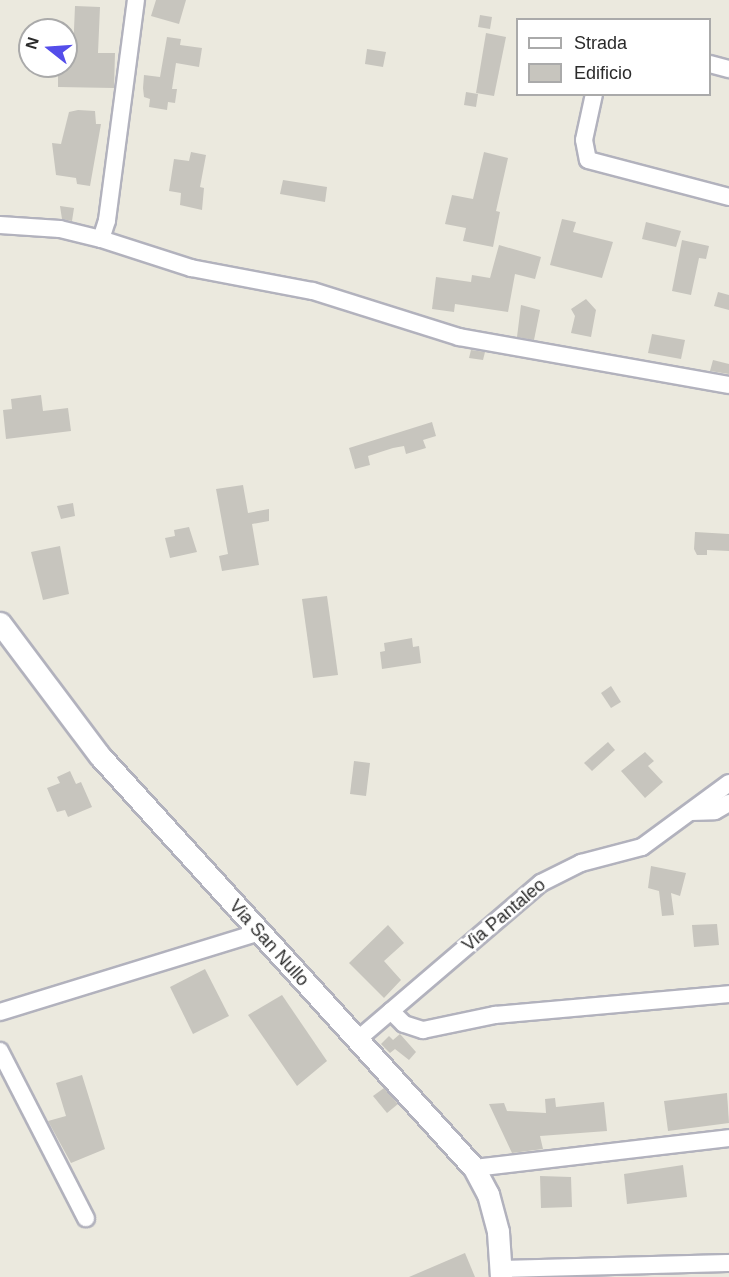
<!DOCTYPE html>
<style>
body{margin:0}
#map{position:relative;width:729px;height:1277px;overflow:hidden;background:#ebe9de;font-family:Arial,sans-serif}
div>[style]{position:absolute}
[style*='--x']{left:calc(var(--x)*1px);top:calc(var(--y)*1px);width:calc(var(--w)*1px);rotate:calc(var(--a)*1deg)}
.building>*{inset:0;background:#c7c5be}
.roads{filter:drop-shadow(2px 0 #b2b2bd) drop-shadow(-2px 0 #b2b2bd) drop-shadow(0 2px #b2b2bd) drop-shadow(0 -2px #b2b2bd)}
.minor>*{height:16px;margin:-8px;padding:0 8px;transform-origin:8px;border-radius:8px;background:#fff}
.tertiary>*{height:21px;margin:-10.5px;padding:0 10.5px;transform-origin:10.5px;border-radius:10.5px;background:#fff}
span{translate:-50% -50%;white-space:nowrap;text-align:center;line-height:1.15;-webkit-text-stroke:4.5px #fff;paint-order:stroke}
.street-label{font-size:18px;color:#2b2b2b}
.legend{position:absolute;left:516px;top:18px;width:195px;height:78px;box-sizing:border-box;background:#fff;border:2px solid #aaa;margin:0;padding:8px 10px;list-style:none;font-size:18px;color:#2b2b2b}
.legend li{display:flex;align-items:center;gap:12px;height:30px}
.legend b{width:30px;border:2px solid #aaa}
.north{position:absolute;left:18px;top:18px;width:60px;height:60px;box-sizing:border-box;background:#fff;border:2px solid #aaa;border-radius:50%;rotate:287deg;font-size:16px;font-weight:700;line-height:24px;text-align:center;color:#2b2b2b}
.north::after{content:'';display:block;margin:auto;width:21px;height:27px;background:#544dea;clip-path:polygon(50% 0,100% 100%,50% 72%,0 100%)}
</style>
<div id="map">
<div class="building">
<div style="clip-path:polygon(156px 0,186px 0,179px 24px,151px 16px)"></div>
<div style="clip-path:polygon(75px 6px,100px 7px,98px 53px,115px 53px,114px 88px,58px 87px,58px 66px,66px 66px,66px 53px,73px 53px)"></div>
<div style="clip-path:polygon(480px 15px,492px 17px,490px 29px,478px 27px)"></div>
<div style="clip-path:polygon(486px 33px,506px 37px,494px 96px,476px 93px)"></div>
<div style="clip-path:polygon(167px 37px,181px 39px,180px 45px,202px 48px,199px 67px,176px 63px,172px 89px,177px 89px,175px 103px,168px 102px,167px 110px,149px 107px,150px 99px,144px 97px,143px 88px,144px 75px,160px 77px)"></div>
<div style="clip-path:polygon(367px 49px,386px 52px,383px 67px,365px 64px)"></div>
<div style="clip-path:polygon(466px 92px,478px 94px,476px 107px,464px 105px)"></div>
<div style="clip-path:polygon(78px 110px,95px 111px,96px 124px,101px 124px,90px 186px,77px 184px,76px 178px,56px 175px,52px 143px,61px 144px,69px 112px)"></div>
<div style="clip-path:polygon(191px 152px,206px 155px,200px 187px,204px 188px,202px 210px,180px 205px,181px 193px,169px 191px,174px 159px,189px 161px)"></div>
<div style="clip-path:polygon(484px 152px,508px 158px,496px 211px,500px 212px,493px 247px,463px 241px,466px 228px,445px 224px,452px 195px,473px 199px)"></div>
<div style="clip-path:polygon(283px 180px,327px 187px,325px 202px,280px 194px)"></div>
<div style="clip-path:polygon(60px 206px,74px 208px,72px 221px,62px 219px)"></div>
<div style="clip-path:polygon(562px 219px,576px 222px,573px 232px,613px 242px,602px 278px,550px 265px)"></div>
<div style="clip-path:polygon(646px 222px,681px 231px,676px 247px,642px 239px)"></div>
<div style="clip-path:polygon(682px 240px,709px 246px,706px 259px,699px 258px,691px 295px,672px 291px)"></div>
<div style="clip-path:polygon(499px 245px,541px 257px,535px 279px,515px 274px,508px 312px,455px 304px,454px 312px,432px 309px,436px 277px,471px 282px,472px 275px,490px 278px)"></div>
<div style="clip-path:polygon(718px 292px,729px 295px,729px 310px,714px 306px)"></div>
<div style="clip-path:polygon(586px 299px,596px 310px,591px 337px,571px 333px,575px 316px,571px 309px)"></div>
<div style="clip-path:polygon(521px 305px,540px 310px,534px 340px,517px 337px)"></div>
<div style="clip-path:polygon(652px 334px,685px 340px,681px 359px,648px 353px)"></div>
<div style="clip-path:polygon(471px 350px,485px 352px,483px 360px,469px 358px)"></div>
<div style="clip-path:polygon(713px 360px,729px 364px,729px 374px,710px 371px)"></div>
<div style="clip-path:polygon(41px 395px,43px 411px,68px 408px,71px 431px,6px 439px,3px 410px,12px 409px,11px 399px)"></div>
<div style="clip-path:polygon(432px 422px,436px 436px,423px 440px,426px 448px,406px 454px,404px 446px,393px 448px,368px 456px,370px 465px,355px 469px,349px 448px)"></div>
<div style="clip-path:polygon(243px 485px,248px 513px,269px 509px,269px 521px,252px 524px,259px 565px,222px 571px,219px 556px,228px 554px,216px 489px)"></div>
<div style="clip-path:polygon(73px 503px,75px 516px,61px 519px,57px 506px)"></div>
<div style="clip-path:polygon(189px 527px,197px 552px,170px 558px,165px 538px,175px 536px,174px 530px)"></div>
<div style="clip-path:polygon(695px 532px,729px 534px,729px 551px,707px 550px,707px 555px,697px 555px,694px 549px)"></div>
<div style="clip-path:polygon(60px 546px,69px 594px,43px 600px,31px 552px)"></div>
<div style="clip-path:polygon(327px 596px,338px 675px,313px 678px,302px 599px)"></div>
<div style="clip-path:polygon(412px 638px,413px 647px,419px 646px,421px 663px,382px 669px,380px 652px,385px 651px,384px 643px)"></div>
<div style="clip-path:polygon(611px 686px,621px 702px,611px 708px,601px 693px)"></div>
<div style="clip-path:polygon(608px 742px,615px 750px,592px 771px,584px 763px)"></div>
<div style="clip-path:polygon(645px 752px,654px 761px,648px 766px,663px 782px,645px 798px,621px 771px)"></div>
<div style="clip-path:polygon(354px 761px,370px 763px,366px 796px,350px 794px)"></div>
<div style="clip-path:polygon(70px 771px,76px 784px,81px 782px,92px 807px,68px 817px,65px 810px,57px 812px,47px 788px,60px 783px,57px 777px)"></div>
<div style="clip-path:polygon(651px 866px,686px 873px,680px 896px,671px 893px,674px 915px,662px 916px,659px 891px,648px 888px)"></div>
<div style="clip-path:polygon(717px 924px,719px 945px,694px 947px,692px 925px)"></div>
<div style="clip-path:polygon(388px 925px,404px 943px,384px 961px,401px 980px,384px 998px,349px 963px)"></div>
<div style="clip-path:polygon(205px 969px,229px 1016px,193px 1034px,170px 987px)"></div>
<div style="clip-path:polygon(282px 995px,327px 1061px,297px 1086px,248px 1015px)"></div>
<div style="clip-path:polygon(400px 1034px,416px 1052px,409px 1060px,395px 1049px,390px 1053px,381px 1044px,389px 1036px,393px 1040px)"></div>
<div style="clip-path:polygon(82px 1075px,105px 1149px,71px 1163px,48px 1121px,66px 1116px,56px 1083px)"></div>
<div style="clip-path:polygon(384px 1088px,398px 1104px,387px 1113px,373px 1096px)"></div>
<div style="clip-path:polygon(727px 1093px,729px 1123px,668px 1131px,664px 1101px)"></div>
<div style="clip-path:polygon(555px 1098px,556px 1107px,604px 1102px,607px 1131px,540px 1136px,543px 1149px,512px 1153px,489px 1104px,504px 1103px,507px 1111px,546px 1113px,545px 1099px)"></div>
<div style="clip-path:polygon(683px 1165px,687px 1197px,627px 1204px,624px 1174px)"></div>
<div style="clip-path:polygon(540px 1176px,571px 1177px,572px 1207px,541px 1208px)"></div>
<div style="clip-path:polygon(465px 1253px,475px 1277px,409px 1277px)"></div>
</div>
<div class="roads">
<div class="minor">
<div style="--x:710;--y:64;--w:20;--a:15"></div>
<div style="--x:594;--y:94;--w:47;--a:102.3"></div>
<div style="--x:584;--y:140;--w:20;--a:79"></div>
<div style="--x:588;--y:160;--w:146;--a:14.7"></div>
<div style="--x:0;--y:225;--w:60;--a:3.8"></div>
<div style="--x:60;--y:229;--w:42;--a:13.7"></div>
<div style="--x:101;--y:239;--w:95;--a:17.9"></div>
<div style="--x:191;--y:268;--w:124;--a:10.7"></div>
<div style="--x:313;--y:291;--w:153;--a:17.5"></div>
<div style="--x:459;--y:337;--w:274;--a:10.1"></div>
<div style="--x:101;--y:239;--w:20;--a:-72"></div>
<div style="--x:107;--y:220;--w:222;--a:-82.5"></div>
<div style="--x:691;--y:812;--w:24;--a:-2"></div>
<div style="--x:715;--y:811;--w:16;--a:-30"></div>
<div style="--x:391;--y:1011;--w:18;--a:45"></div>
<div style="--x:404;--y:1024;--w:20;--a:18"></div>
<div style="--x:423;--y:1030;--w:74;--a:-11.8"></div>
<div style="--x:495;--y:1015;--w:235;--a:-5.1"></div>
<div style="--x:0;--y:1012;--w:272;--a:-17.1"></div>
<div style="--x:357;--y:1040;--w:242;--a:-40.5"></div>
<div style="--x:541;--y:883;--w:45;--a:-26.6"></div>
<div style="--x:581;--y:863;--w:63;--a:-14.7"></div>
<div style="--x:642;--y:847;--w:108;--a:-36.3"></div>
<div style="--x:0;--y:1051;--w:188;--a:62.8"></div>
<div style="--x:474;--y:1168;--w:257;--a:-6.7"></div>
<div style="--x:500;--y:1269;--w:229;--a:-1.5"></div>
</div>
<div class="tertiary">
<div style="--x:0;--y:623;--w:166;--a:53.1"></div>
<div style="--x:100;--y:756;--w:556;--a:47.77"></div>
<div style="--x:474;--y:1168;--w:30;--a:62"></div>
<div style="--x:488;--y:1194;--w:39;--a:75"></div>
<div style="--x:498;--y:1232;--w:45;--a:86.2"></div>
</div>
</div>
<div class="street-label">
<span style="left:504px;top:915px;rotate:-40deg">Via Pantaleo</span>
<span style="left:269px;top:943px;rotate:48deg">Via San Nullo</span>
</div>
<ul class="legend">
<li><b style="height:8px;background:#fff"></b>Strada</li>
<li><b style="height:16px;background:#c7c5be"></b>Edificio</li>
</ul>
<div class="north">N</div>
</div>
